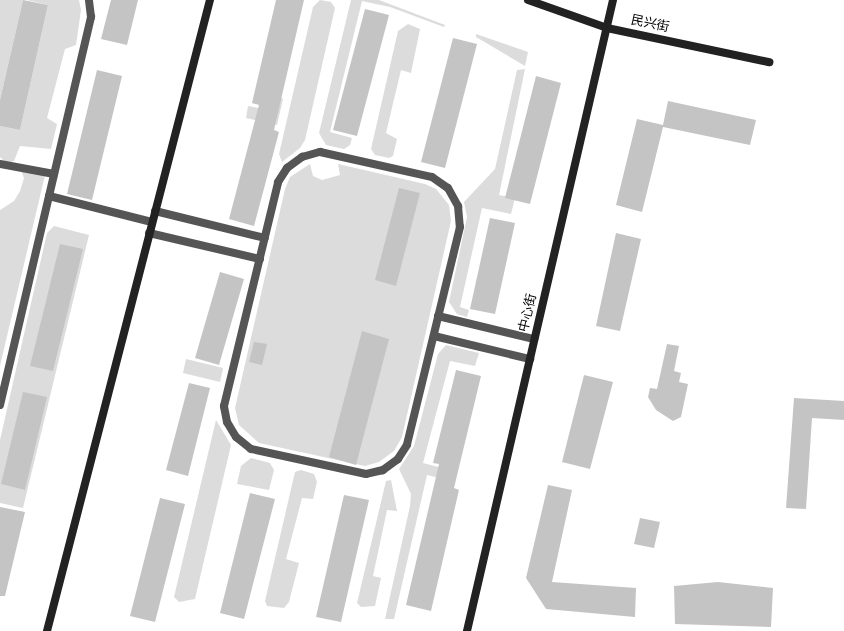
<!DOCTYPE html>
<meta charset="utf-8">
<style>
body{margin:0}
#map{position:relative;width:844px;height:631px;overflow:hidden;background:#fff;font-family:Poppins,"Noto Sans SC",sans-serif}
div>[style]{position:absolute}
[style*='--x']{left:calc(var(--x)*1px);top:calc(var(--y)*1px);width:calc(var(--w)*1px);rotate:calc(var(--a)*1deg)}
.green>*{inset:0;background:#dcdcdc}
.building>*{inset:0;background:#c4c4c4}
.street>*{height:8px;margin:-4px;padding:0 4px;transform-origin:4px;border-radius:4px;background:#555}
.secondary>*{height:8px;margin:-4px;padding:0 4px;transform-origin:4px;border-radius:4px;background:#222}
span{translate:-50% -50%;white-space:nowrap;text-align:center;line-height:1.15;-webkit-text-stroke:3px #fff;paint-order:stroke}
.street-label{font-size:13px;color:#000}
</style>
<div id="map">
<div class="green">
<div style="clip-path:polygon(0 0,23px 0,0 100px)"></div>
<div style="clip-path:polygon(27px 0,79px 0,81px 10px,76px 45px,65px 49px,47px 118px,57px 124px,51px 149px,20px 146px,14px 161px,6px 163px,0 157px,0 126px,20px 130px,48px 5px)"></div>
<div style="clip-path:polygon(320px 0,331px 2px,335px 8px,305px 140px,300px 148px,282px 162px,279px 154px,313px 7px)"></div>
<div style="clip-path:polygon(351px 0,379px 0,445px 25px,444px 27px,390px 7px,362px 1px,330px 132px,352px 138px,350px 145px,344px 149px,326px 145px,319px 133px)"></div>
<div style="clip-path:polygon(408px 24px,420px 29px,411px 73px,401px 70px,386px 133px,397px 139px,393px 156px,389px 158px,375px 155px,371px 149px,398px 31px)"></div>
<div style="clip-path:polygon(476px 34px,528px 52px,525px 66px,476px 37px)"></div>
<div style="clip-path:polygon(525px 69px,499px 195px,515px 198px,511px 214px,482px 208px,460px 307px,469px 310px,467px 317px,457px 314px,449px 302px,467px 217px,464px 202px,495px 169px,517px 70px)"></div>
<div style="clip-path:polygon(277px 94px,283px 99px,277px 125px,246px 118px,248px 106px,273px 111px)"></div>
<div style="clip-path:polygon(310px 164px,313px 176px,322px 180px,340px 175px,338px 164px,425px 184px,436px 189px,449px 205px,451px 221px,402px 437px,394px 451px,379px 462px,365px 466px,259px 443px,239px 425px,235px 408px,285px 189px,290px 177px)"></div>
<div style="clip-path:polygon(21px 170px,45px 175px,0 366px,0 210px,14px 201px,20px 191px,24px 178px)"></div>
<div style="clip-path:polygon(54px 226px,89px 235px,23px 508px,0 503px,0 440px,47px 233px)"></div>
<div style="clip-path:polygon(446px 345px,479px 353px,475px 366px,450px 361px,423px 463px,450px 470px,448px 480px,427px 475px,394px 619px,385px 619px,410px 506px,411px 494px,399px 469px,414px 446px,438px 354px)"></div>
<div style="clip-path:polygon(186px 359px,223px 368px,220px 382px,183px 373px)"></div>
<div style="clip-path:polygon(216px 420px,231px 445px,195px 599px,179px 602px,174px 597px)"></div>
<div style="clip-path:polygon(251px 458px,270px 463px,274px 470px,269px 490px,237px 484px,241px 466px)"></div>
<div style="clip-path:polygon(301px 470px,314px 474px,317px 482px,313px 499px,302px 498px,286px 559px,299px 563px,289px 602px,284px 608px,267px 606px,265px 601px,295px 472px)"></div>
<div style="clip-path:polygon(391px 480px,397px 511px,387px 510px,373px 576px,381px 578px,375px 606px,361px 607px,357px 603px,386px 481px)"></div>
</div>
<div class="building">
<div style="clip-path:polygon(23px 0,48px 5px,20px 130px,0 126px,0 100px)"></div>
<div style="clip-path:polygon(111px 0,138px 0,127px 45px,101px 39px)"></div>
<div style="clip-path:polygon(276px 0,304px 0,274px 130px,279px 132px,254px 226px,229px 219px,259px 105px,252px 103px)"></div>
<div style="clip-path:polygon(365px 9px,389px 15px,357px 136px,333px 130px)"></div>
<div style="clip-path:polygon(453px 38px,477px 44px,445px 168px,421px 162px)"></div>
<div style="clip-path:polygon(97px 70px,122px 76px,92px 200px,67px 194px)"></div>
<div style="clip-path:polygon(536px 76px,561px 83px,530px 204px,505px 198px)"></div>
<div style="clip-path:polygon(668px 101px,756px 120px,750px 145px,663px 127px,642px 212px,616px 205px,637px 119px,663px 125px)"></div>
<div style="clip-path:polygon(399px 188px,420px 193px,396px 286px,375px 280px)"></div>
<div style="clip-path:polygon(490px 218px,515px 223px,495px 314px,470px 309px)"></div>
<div style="clip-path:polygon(616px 233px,641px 239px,620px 331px,596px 326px)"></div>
<div style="clip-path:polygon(60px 244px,83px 249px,53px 371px,30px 366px)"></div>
<div style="clip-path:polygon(220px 272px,244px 279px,219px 365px,195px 358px)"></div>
<div style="clip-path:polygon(362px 331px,389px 339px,356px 465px,329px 457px)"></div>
<div style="clip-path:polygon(254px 342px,267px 344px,262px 365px,249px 362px)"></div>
<div style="clip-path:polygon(667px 344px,679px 346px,674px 371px,681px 373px,679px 382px,688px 384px,681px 417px,673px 421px,656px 410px,648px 397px,650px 388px,657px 389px)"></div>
<div style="clip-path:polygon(456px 370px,481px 376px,454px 488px,459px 490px,431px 611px,406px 605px,439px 464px,433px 463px)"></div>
<div style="clip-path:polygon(584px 375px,613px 382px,590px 469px,562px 462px)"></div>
<div style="clip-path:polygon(189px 383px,210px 388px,188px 476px,166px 470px)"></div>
<div style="clip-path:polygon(23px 392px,47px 397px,25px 490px,1px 484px)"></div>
<div style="clip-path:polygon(794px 398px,844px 401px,844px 420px,812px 418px,806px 509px,786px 508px)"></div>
<div style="clip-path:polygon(548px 485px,572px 490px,552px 582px,636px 588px,635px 617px,546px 609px,526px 578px)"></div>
<div style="clip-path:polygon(250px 493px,275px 499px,244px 619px,220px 613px)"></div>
<div style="clip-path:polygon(344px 495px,369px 500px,341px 622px,316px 617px)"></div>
<div style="clip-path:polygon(160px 498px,185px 504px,155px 622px,130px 616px)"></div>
<div style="clip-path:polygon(0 507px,25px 512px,5px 596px,0 596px)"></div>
<div style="clip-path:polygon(640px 518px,660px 522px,654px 548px,634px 544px)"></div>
<div style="clip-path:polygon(718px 582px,773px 588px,771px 627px,675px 624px,674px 586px)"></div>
</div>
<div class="street">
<div style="--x:320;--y:152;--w:115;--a:12.6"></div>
<div style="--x:432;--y:177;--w:19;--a:35"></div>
<div style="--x:448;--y:188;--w:21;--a:61"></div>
<div style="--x:458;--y:206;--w:21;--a:85"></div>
<div style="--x:460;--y:227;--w:224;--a:103.7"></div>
<div style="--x:407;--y:445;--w:17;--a:123"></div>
<div style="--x:398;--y:459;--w:19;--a:144"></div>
<div style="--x:383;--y:470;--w:17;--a:167"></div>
<div style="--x:366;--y:474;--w:118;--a:-167.7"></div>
<div style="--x:251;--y:449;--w:19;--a:-141"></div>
<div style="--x:236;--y:437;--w:17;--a:-121"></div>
<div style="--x:227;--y:422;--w:16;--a:-101"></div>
<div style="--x:224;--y:406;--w:230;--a:-76.4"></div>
<div style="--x:278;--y:182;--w:17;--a:-57"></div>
<div style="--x:287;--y:168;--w:19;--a:-36"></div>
<div style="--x:302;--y:157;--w:19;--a:-16"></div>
<div style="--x:0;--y:164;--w:55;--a:10.5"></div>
<div style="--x:49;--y:196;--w:106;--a:14.2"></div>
<div style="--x:155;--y:211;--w:113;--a:13.8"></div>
<div style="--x:149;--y:233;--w:114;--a:13.2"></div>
<div style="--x:438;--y:316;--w:99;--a:13.5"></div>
<div style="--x:434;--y:336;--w:99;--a:13.5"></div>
<div style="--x:0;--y:405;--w:399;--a:-76.8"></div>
<div style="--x:91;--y:17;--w:17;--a:-97"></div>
</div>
<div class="secondary">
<div style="--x:528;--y:0;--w:84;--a:19.5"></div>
<div style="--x:607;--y:28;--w:166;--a:11.9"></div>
<div style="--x:47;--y:631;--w:652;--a:-75.52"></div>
<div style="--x:467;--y:631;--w:648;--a:-76.97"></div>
</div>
<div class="street-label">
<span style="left:650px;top:24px;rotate:12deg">民兴街</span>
<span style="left:528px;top:313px;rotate:-77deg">中心街</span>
</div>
</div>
